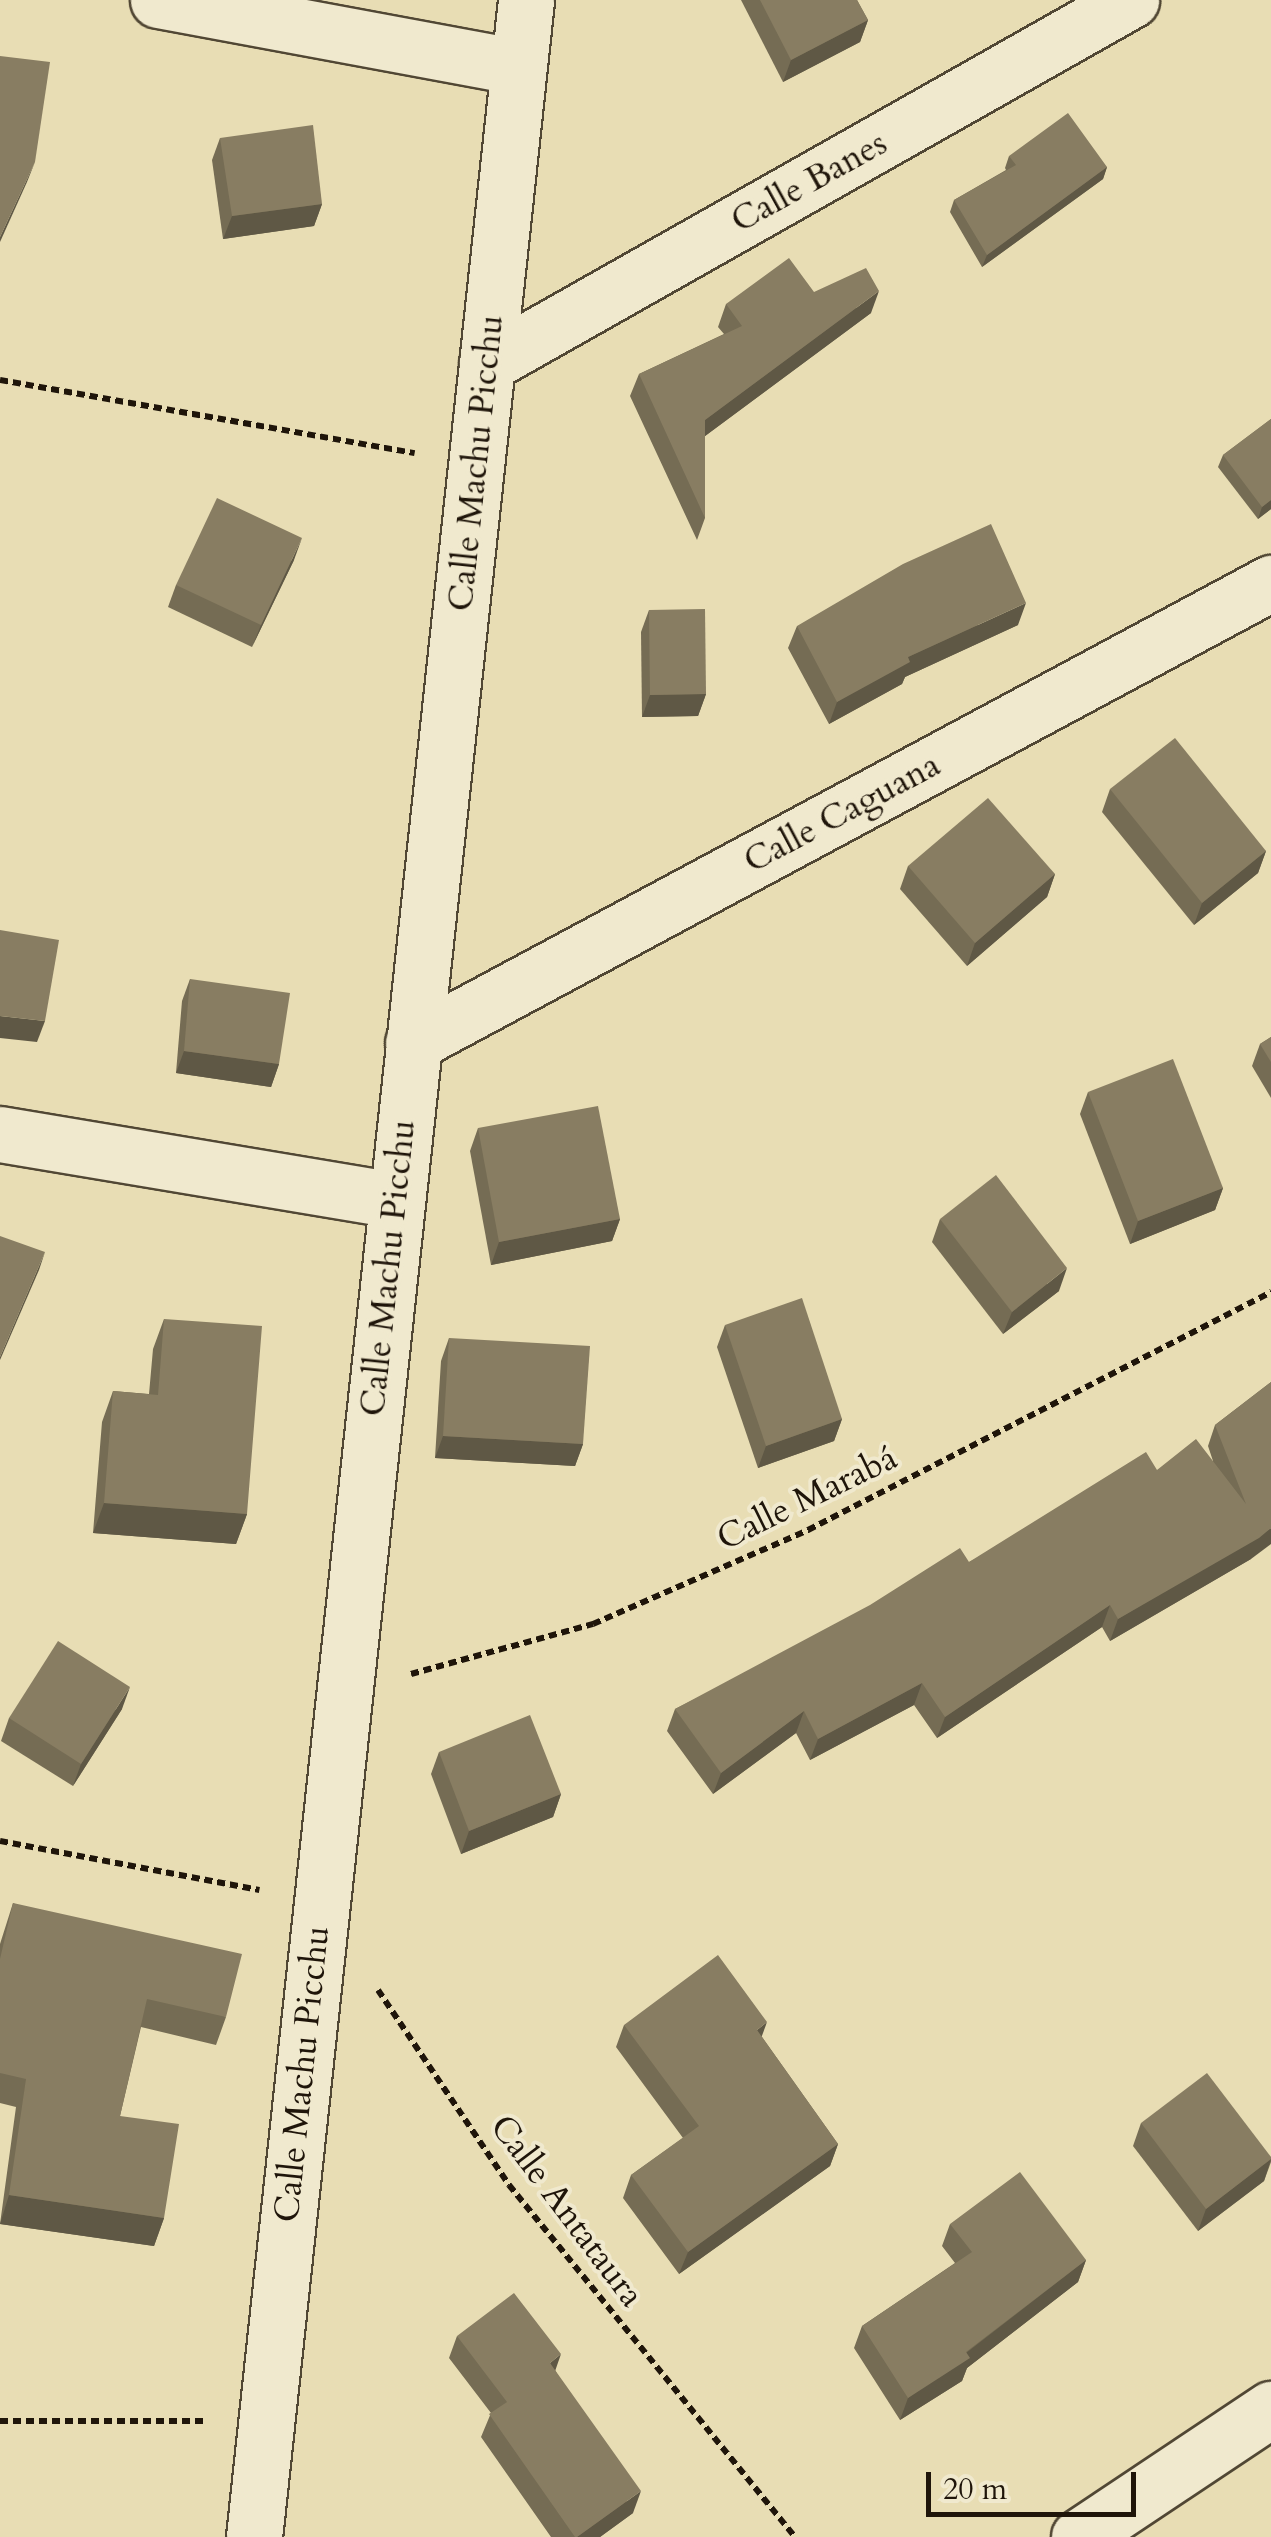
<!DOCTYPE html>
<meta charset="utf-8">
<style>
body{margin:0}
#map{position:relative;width:1271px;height:2537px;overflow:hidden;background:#e8ddb4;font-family:Cardo,serif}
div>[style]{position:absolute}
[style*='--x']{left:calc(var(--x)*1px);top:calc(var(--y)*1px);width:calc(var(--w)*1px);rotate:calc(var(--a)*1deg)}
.path>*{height:6px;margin-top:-3px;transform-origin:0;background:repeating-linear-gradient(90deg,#1f150a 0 8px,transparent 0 13px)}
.roads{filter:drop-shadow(2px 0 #514734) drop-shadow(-2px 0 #514734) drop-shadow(0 2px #514734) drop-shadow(0 -2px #514734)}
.minor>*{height:55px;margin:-27.5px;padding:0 27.5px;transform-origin:27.5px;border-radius:27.5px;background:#f0e9ce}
.wall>*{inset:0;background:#756c54}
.shaded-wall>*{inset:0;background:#5f5845}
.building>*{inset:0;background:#887d62}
span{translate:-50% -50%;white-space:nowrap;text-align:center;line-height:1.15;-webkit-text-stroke:8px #f0e9ce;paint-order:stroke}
.street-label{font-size:35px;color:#1f150a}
.scale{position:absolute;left:926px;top:2472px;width:210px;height:45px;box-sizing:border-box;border:5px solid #1f150a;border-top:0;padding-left:12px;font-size:30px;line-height:35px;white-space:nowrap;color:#1f150a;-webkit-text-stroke:8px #f0e9ce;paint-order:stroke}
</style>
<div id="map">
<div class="path">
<div style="--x:0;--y:380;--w:421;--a:10"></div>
<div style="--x:411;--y:1674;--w:189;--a:-15.4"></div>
<div style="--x:593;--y:1624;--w:235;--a:-23.6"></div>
<div style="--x:808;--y:1530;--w:521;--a:-27.2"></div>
<div style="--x:0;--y:1841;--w:264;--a:10.7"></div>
<div style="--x:378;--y:1990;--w:235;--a:56.1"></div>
<div style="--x:509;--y:2185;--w:454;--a:50.9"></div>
<div style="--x:0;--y:2421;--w:205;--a:0"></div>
</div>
<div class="roads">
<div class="minor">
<div style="--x:158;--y:0;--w:366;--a:10.5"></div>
<div style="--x:487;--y:364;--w:740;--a:-29.48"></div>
<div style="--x:413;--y:1043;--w:974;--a:-28.2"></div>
<div style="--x:0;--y:1134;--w:401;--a:9.5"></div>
<div style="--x:254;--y:2537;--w:2552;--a:-83.88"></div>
<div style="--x:1079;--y:2537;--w:231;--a:-33.7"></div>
</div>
</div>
<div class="wall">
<div style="clip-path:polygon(741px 0,857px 0,868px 20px,860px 42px,783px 82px)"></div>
<div style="clip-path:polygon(220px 138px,322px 204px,314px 226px,223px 239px,212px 160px)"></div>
<div style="clip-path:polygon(1009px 156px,1107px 167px,1103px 179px,982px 267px,950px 212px,954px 200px,1006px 170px,1005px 168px)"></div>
<div style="clip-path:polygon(814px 292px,871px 313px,705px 436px,705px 518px,697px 540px,630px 396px,639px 374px,724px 334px,718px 327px,726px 304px)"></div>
<div style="clip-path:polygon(1271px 419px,1271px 509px,1258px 519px,1218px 467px,1223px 455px)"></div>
<div style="clip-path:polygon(294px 560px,252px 647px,168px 607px,176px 585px)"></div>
<div style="clip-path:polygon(649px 610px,706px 694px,698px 716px,642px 717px,641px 632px)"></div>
<div style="clip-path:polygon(1018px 625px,905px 677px,902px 684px,829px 724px,788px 648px,797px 626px)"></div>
<div style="clip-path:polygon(1110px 789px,1266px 851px,1258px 873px,1194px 925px,1102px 812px)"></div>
<div style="clip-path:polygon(908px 866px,1055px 874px,1047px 897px,967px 966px,900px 889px)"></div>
<div style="clip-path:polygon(190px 979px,279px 1064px,271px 1087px,176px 1073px,182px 1001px)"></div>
<div style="clip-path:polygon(1271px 1037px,1271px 1098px,1252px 1066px,1260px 1044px)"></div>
<div style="clip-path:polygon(1088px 1092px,1223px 1188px,1215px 1210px,1130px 1244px,1080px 1114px)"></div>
<div style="clip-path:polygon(478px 1128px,620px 1219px,612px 1241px,491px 1265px,470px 1151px)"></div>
<div style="clip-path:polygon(940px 1219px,1059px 1291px,1003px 1334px,932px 1242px)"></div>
<div style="clip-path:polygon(164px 1319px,247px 1514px,236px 1544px,93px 1533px,102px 1422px,113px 1391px,149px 1394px,153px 1349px)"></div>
<div style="clip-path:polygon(725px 1325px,842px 1419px,834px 1441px,758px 1468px,717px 1347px)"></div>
<div style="clip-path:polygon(449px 1338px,583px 1444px,575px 1466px,435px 1458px,441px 1361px)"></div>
<div style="clip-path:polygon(1271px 1382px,1251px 1559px,1110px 1641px,1102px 1627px,937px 1738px,914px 1705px,810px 1760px,796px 1733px,713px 1794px,667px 1731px,675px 1709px,969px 1562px,1157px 1470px,1213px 1461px,1208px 1446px,1215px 1425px)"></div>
<div style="clip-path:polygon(122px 1709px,73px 1786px,1px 1741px,9px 1718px)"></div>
<div style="clip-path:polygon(439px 1752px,561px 1794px,553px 1817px,461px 1854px,431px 1774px)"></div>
<div style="clip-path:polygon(13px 1903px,226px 2017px,216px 2045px,141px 2027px,120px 2116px,164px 2218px,154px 2246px,0 2224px,16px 2107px,0 2103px,0 1944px)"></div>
<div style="clip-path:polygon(624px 2025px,762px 2037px,838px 2144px,830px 2166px,679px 2274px,623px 2198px,631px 2175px,683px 2138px,616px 2047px)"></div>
<div style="clip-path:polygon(1141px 2123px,1271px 2157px,1271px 2162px,1264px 2181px,1198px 2231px,1133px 2146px)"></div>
<div style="clip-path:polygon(950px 2224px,1086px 2260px,1078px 2282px,967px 2368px,962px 2381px,900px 2420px,854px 2348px,862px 2326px,955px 2263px,942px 2246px)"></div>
<div style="clip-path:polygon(457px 2336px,555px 2370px,633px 2513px,600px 2537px,551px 2537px,481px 2437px,491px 2413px,449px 2358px)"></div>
</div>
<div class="shaded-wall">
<div style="clip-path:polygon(868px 20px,860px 42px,783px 82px,791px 60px)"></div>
<div style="clip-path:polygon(35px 162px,27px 182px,0 242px,0 237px)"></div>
<div style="clip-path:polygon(1107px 167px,1103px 179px,982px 267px,987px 255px)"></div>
<div style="clip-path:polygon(322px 204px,314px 226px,223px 239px,232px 216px)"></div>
<div style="clip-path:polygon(879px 291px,871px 313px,697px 442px,705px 420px)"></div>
<div style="clip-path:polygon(1271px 500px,1271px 509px,1258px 519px,1262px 507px)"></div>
<div style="clip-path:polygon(302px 538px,294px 560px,252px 647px,261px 625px)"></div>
<div style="clip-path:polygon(1026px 603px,1018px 625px,905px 677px,902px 684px,829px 724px,837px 702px,908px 657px)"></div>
<div style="clip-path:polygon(706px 694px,698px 716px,642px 717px,650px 695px)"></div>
<div style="clip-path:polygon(1266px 851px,1258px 873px,1194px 925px,1202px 903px)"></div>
<div style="clip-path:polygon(1055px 874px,1047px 897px,967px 966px,975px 943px)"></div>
<div style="clip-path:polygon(0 1016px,45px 1021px,37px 1042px,0 1038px)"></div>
<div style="clip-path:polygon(184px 1051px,279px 1064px,271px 1087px,176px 1073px)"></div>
<div style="clip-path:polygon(1223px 1188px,1215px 1210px,1130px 1244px,1138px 1221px)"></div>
<div style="clip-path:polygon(620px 1219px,612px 1241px,491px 1265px,499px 1242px)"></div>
<div style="clip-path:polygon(45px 1252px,39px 1270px,0 1360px,0 1357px)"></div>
<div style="clip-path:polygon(1067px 1268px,1059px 1291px,1003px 1334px,1012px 1312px)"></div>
<div style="clip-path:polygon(842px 1419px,834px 1441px,758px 1468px,766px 1446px)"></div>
<div style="clip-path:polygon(443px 1436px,583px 1444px,575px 1466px,435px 1458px)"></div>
<div style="clip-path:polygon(104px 1503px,247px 1514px,236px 1544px,93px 1533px)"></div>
<div style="clip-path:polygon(1271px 1528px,1271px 1544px,1251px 1559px,1110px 1641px,1118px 1619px)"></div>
<div style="clip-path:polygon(1110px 1605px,1102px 1627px,937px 1738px,945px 1717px)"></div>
<div style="clip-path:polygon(922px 1683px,914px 1705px,810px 1760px,818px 1739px)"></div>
<div style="clip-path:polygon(130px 1687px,122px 1709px,73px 1786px,81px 1764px)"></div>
<div style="clip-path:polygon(804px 1711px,796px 1733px,713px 1794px,721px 1773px)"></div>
<div style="clip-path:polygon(561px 1794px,553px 1817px,461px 1854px,469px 1831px)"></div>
<div style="clip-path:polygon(767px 2022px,759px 2044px,757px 2030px)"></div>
<div style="clip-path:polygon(838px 2144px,830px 2166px,679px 2274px,688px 2252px)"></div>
<div style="clip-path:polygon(1271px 2159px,1264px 2181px,1198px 2231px,1206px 2209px)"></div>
<div style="clip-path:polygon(9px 2195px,164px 2218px,154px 2246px,0 2224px)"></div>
<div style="clip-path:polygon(1086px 2260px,1078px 2282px,967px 2368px,962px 2381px,900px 2420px,908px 2398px)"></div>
<div style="clip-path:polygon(561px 2354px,553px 2377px,550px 2363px)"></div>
<div style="clip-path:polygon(641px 2491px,633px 2513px,600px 2537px,577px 2537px)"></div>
</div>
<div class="building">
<div style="clip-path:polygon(760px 0,857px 0,868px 20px,791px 60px)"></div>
<div style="clip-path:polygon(0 56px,50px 62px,35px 162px,0 237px)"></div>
<div style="clip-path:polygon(1068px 113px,1107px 167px,987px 255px,954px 200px,1016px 165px,1009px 156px)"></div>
<div style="clip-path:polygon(313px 125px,322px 204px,232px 216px,220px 138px)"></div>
<div style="clip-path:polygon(789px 258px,814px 292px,866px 268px,879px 291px,705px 420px,705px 518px,639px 374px,742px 326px,726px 304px)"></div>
<div style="clip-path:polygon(1271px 419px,1271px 500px,1262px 507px,1223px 455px)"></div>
<div style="clip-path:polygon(217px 498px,302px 538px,261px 625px,176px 585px)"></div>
<div style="clip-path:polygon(991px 524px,1026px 603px,908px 657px,910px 662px,837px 702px,797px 626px,903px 564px)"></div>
<div style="clip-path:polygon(705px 609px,706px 694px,650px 695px,649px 610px)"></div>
<div style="clip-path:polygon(1175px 738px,1266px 851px,1202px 903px,1110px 789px)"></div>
<div style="clip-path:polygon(988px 798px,1055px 874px,975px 943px,908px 866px)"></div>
<div style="clip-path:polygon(0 930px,59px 940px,45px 1021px,0 1016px)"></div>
<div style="clip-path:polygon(190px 979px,290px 993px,279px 1064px,184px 1051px)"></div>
<div style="clip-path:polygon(1271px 1037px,1271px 1062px,1260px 1044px)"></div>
<div style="clip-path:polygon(1173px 1059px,1223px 1188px,1138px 1221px,1088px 1092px)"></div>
<div style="clip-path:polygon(598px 1106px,620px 1219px,499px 1242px,478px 1128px)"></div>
<div style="clip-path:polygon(996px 1175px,1067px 1268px,1012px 1312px,940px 1219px)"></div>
<div style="clip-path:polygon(0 1236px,45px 1252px,0 1357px)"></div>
<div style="clip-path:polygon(802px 1298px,842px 1419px,766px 1446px,725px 1325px)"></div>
<div style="clip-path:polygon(164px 1319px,262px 1326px,247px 1514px,104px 1503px,113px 1391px,158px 1395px)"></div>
<div style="clip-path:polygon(449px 1338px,590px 1346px,583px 1444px,443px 1436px)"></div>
<div style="clip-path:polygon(1271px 1382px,1271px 1528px,1259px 1538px,1118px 1619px,1110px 1605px,945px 1717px,922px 1683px,818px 1739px,804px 1711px,721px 1773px,675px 1709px,870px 1605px,960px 1548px,969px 1562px,1146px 1452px,1157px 1470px,1196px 1439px,1246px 1504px,1215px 1425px)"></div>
<div style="clip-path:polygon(58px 1641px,130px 1687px,81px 1764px,9px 1718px)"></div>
<div style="clip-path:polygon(530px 1715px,561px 1794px,469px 1831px,439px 1752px)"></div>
<div style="clip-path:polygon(13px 1903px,242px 1954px,226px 2017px,147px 1999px,120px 2116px,179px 2124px,164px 2218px,9px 2195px,26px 2079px,0 2073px,0 1959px)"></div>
<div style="clip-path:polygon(718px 1955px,767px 2022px,757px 2030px,838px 2144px,688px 2252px,631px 2175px,699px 2126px,624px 2025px)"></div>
<div style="clip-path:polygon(1207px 2073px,1271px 2157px,1271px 2159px,1206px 2209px,1141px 2123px)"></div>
<div style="clip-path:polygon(1020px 2172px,1086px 2260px,966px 2352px,970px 2358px,908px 2398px,862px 2326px,972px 2252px,950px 2224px)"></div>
<div style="clip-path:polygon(514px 2293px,561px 2354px,550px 2363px,641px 2491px,577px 2537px,575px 2537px,489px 2414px,507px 2402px,457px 2336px)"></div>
</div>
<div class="street-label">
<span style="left:809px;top:182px;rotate:-29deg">Calle Banes</span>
<span style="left:476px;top:463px;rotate:-84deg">Calle Machu Picchu</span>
<span style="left:842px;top:813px;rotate:-28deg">Calle Caguana</span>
<span style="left:388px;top:1268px;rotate:-84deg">Calle Machu Picchu</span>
<span style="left:807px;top:1498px;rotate:-26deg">Calle Marabá</span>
<span style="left:302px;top:2074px;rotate:-84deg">Calle Machu Picchu</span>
<span style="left:567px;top:2211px;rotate:53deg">Calle Antataura</span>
</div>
<div class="scale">20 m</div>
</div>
